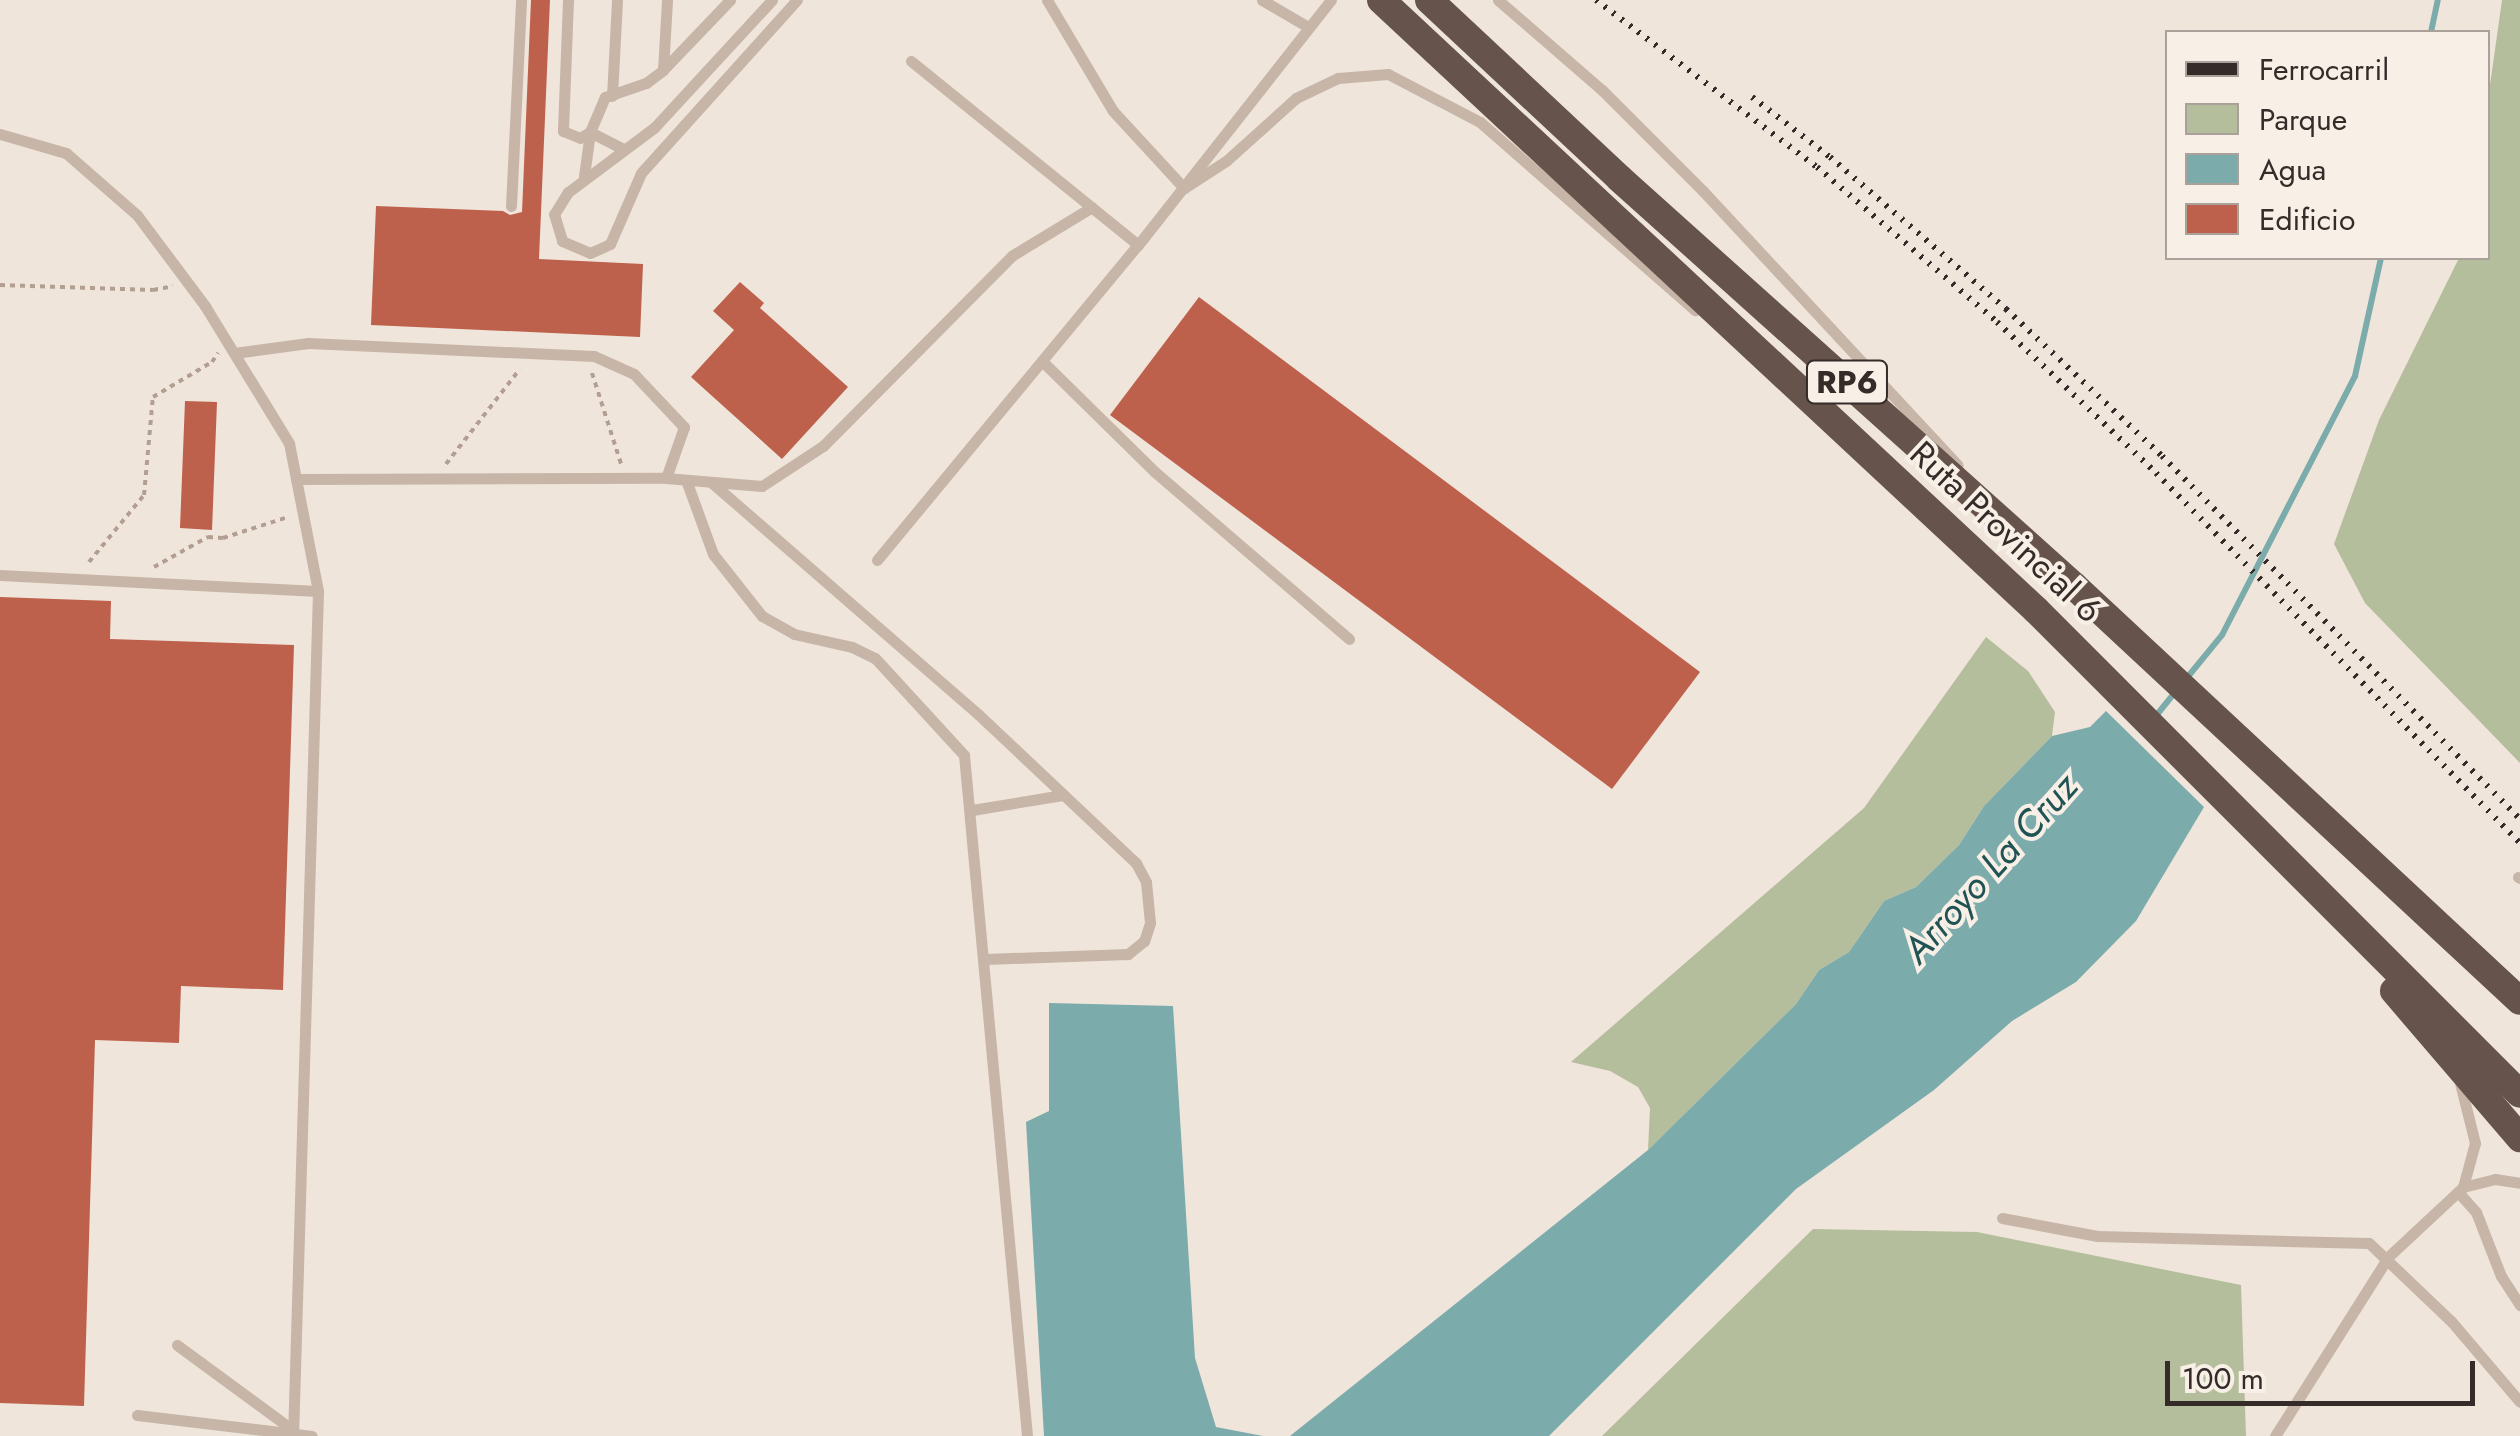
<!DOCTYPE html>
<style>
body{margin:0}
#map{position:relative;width:2520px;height:1436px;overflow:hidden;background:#f0e5db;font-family:Jost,sans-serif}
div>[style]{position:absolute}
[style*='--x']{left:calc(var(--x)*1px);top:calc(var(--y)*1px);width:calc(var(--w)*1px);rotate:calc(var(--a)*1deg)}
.green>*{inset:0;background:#b5be9c}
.water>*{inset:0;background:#7cabab}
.stream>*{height:6px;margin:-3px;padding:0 3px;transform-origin:3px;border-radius:3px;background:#7cabab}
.building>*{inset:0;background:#be614c}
.path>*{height:4px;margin-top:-2px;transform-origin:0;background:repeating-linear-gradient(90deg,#b39f92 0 5px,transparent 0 10px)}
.service>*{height:11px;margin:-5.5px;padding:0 5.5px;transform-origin:5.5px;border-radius:5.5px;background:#c7b5a8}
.trunk>*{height:28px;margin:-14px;padding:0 14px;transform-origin:14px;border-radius:14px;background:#66544c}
.rail>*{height:6px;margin-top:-3px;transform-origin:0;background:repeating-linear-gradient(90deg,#352b28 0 2.5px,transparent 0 10.5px)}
span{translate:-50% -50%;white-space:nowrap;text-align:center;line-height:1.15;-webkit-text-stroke:8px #f8efe7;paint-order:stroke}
.shield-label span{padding:2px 8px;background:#f8efe7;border:2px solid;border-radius:8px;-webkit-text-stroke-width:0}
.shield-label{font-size:32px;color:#352b28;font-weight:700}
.street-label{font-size:35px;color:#352b28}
.water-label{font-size:38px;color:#205353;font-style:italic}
.legend{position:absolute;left:2165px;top:30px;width:325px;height:230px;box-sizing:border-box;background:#f8efe7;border:2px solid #aaa19b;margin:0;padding:12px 18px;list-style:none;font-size:30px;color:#352b28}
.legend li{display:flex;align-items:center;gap:20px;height:50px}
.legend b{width:50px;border:2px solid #aaa19b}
.scale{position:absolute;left:2165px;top:1361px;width:310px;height:45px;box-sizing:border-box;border:5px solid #352b28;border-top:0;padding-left:12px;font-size:30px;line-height:35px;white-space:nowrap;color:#352b28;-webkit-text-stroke:8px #f8efe7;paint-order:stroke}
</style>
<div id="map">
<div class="green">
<div style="clip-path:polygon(2502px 0,2520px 0,2520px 763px,2365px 603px,2334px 544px,2379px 420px,2459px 258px,2488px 258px,2488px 99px)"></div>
<div style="clip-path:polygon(1986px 637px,2028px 671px,2055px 712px,2052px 736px,1984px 806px,1959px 845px,1916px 887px,1884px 901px,1849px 952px,1819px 970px,1796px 1004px,1648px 1150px,1650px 1108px,1638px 1087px,1610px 1071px,1571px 1062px,1864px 808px)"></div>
<div style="clip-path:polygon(1813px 1229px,1977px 1232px,2241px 1285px,2246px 1436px,1602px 1436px)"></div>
</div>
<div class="water">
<div style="clip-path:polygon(2106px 711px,2204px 807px,2136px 921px,2076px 982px,2012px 1021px,1934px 1090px,1796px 1189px,1549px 1436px,1290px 1436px,1648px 1150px,1796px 1004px,1819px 970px,1849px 952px,1884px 901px,1916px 887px,1959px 845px,1984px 806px,2052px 736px,2090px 727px)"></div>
<div style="clip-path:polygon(1049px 1003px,1173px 1006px,1195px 1358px,1216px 1427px,1263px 1436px,1044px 1436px,1026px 1122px,1049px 1111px)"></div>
</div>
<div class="stream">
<div style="--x:2431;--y:32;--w:33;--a:-78"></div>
<div style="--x:2186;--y:679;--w:57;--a:-50.7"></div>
<div style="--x:2222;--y:635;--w:291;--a:-62.8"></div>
<div style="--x:2355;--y:376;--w:121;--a:-77.6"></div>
<div style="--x:2155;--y:717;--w:32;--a:-51"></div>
</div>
<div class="building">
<div style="clip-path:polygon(531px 0,550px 0,539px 259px,643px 264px,640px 337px,371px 325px,376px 206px,503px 211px,510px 215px,522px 212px)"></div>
<div style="clip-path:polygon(740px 282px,764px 303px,760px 308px,848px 387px,782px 459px,691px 377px,734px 330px,713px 311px)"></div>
<div style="clip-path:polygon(1199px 297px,1700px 672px,1612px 789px,1110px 415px)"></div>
<div style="clip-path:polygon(185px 401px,217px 402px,212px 530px,180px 528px)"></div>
<div style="clip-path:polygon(0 597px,111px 601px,110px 639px,294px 645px,283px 990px,181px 986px,179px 1043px,95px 1040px,84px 1406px,0 1403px)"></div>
</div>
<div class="path">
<div style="--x:0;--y:285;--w:153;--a:1.9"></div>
<div style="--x:153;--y:290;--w:20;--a:-11"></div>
<div style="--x:592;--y:373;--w:96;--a:72.3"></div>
<div style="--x:446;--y:464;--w:120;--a:-52.1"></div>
<div style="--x:89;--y:562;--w:87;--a:-50.6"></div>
<div style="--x:144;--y:495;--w:98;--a:-84.8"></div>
<div style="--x:153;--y:397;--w:69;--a:-30.7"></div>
<div style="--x:212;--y:362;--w:11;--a:-56"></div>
<div style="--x:154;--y:567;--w:62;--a:-29.1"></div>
<div style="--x:208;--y:537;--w:15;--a:4"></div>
<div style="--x:223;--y:538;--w:68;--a:-17.9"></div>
</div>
<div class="service">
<div style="--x:568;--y:0;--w:131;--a:92.2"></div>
<div style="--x:563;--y:131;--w:18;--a:22"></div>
<div style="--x:580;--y:138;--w:12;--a:-31"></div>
<div style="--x:590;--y:132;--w:38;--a:-67"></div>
<div style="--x:605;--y:97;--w:43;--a:-18.9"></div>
<div style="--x:646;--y:83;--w:21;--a:-37"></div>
<div style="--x:663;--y:70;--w:97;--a:-46.3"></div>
<div style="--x:772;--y:0;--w:173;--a:132.7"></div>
<div style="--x:655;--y:127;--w:109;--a:143.2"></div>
<div style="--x:568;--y:192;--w:26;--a:122"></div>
<div style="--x:554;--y:214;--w:28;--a:73"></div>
<div style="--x:562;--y:241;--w:30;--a:23"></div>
<div style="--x:590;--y:253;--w:22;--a:-24"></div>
<div style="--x:610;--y:244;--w:77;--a:-66.4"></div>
<div style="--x:641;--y:173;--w:233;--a:-48"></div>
<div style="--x:1047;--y:0;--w:129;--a:59.3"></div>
<div style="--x:1113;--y:111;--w:105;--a:47.3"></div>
<div style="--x:1262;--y:0;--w:53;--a:30.4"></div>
<div style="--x:1498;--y:0;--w:138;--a:40.9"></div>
<div style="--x:1602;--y:90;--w:143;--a:45"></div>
<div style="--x:1703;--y:191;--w:374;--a:47.1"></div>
<div style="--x:911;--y:61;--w:292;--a:39"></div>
<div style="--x:1138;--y:245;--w:312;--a:-51.8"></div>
<div style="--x:663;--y:70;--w:70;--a:-86.7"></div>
<div style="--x:612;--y:96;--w:96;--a:-87"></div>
<div style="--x:0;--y:134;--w:69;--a:16.1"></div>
<div style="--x:66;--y:153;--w:94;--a:41.1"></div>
<div style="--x:137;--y:215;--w:114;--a:53.2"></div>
<div style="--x:205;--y:306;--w:161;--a:58.5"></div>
<div style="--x:289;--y:443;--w:151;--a:78.9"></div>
<div style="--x:318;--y:591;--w:845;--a:91.69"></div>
<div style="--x:584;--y:176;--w:44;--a:-82.2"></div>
<div style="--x:590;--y:132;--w:38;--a:27"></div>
<div style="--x:1184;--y:188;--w:50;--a:-32.7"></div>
<div style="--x:1226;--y:161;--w:94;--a:-42"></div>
<div style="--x:1296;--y:98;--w:47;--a:-25.5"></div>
<div style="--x:1338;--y:78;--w:50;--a:-4.6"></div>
<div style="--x:1388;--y:74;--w:104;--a:27.6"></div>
<div style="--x:1480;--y:122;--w:286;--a:41.2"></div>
<div style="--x:511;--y:206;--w:206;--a:-87.2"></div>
<div style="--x:234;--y:353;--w:75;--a:-7.7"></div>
<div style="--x:308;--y:343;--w:286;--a:2.6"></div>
<div style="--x:594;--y:356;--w:44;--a:24.2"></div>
<div style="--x:634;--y:374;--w:73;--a:46.7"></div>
<div style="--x:684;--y:427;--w:54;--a:109.4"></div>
<div style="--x:1042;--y:361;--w:158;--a:44.5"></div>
<div style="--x:1155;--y:472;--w:256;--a:40.7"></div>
<div style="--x:296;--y:479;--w:370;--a:-0.2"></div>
<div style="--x:666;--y:478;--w:96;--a:4.8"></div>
<div style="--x:762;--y:486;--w:73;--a:-33.3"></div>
<div style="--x:823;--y:446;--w:269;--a:-45.2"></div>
<div style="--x:1013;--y:255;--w:92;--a:-31.3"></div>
<div style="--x:686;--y:480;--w:79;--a:70"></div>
<div style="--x:713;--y:554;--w:79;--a:51.7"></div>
<div style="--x:762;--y:616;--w:37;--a:29"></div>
<div style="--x:794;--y:634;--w:59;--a:12.6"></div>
<div style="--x:852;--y:647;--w:25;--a:26"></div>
<div style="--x:875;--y:658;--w:132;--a:47.5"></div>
<div style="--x:964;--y:755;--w:684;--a:84.71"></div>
<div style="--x:711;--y:482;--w:355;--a:41"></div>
<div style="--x:979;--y:715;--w:216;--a:43.3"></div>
<div style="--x:1136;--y:863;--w:21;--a:62"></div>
<div style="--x:1146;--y:882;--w:41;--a:84.4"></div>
<div style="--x:1150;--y:923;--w:19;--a:108"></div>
<div style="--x:1144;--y:941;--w:21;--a:141"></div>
<div style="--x:1128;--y:954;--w:142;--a:178"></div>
<div style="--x:877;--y:560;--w:409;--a:-50.4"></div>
<div style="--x:0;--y:575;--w:318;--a:2.9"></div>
<div style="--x:972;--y:810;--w:92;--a:-9.4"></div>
<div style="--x:2518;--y:877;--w:2;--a:27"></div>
<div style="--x:2459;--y:1079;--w:66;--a:76"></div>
<div style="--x:2475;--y:1143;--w:46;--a:105.3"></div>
<div style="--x:2458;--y:1192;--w:27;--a:48"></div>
<div style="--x:2476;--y:1212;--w:69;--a:68.7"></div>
<div style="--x:2501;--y:1276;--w:35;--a:57"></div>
<div style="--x:2002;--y:1218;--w:97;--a:10.7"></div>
<div style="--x:2097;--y:1236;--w:272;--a:1.5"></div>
<div style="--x:2369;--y:1243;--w:113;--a:43.6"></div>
<div style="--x:2451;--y:1321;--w:106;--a:49.6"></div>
<div style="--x:177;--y:1345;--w:140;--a:36.3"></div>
<div style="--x:137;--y:1415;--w:176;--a:6.8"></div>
<div style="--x:2275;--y:1436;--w:212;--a:-57.7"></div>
<div style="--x:2388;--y:1257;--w:103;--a:-43"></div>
<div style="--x:2463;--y:1187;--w:33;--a:-14"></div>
<div style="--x:2495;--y:1179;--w:25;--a:9"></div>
</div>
<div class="trunk">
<div style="--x:1381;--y:0;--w:895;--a:42.96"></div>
<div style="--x:2036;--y:610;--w:684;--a:45"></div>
<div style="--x:1429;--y:0;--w:260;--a:43.1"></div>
<div style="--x:1619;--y:178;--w:611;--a:41.88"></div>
<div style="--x:2074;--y:586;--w:609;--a:42.94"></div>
<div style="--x:2394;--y:991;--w:194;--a:49.4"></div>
</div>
<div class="rail">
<div style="--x:1596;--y:0;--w:277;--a:37.1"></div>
<div style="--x:1817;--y:167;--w:238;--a:40.7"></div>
<div style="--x:1997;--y:322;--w:219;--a:43.5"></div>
<div style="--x:2156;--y:473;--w:519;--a:45.47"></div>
<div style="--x:1752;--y:97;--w:98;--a:37.6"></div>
<div style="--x:1830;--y:157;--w:233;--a:40.8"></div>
<div style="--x:2006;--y:309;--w:214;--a:43.3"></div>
<div style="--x:2162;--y:456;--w:510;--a:45.4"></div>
</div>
<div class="shield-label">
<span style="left:1847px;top:382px">RP6</span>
</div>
<div class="street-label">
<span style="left:2006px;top:532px;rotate:43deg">Ruta Provincial 6</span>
</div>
<div class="water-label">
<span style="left:1990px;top:868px;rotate:-48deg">Arroyo La Cruz</span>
</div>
<ul class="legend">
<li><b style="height:12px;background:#352b28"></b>Ferrocarril</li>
<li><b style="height:28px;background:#b5be9c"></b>Parque</li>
<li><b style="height:28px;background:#7cabab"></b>Agua</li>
<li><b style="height:28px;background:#be614c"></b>Edificio</li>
</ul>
<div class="scale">100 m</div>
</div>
